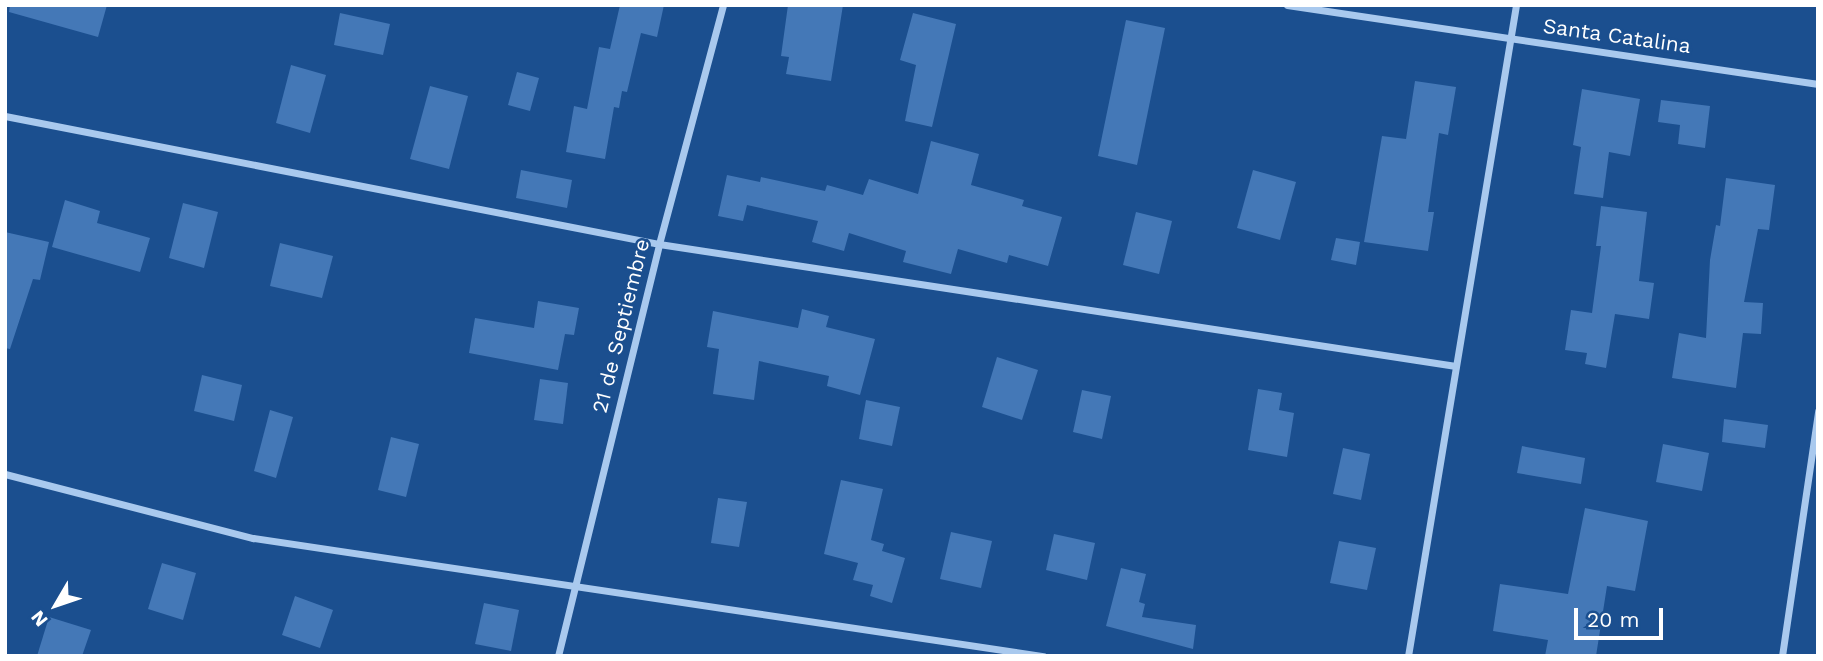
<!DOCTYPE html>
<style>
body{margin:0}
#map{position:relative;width:1823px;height:661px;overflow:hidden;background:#1b4f8f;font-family:"Work Sans",sans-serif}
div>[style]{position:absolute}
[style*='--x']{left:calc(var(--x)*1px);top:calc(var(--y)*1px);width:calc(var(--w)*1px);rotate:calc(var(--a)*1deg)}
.building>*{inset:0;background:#4478b7}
.street>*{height:7px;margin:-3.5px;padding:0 3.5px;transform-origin:3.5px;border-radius:3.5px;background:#a9c9ee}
span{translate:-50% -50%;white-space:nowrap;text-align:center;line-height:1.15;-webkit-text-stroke:5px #1b4f8f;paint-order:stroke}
.street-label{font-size:21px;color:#fff}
.frame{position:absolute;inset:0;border:7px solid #fff;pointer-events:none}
.north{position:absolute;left:21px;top:570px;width:70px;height:70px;-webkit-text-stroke:5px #1b4f8f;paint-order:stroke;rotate:231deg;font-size:19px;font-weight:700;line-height:28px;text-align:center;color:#fff}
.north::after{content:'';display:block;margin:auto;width:24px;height:32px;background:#fff;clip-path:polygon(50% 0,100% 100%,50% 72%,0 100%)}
.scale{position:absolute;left:1574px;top:608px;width:89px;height:32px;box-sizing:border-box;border:4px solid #fff;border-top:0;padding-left:9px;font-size:21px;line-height:24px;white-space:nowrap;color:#fff;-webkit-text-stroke:5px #1b4f8f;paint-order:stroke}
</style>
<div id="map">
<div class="building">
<div style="clip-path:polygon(10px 5px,107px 5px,98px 37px,9px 12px)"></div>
<div style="clip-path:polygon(620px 5px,664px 5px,657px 37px,641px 33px,627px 92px,622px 91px,619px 108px,614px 107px,605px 159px,566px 152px,574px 106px,587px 109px,599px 47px,610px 49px)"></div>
<div style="clip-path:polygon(788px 5px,843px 5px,831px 81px,786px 74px,789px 57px,781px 56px)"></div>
<div style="clip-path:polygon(340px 13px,390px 24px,383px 55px,334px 45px)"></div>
<div style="clip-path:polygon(913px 13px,956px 24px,932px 127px,905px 121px,916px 65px,900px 60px)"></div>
<div style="clip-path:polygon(1126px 20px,1165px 28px,1137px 165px,1098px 156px)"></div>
<div style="clip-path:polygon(291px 65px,326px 75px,310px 133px,276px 123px)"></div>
<div style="clip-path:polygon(517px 72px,539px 78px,530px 111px,508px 105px)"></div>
<div style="clip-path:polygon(1415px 81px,1456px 87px,1448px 135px,1439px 133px,1428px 212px,1434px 212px,1428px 251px,1364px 242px,1382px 136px,1406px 139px)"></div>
<div style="clip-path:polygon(430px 86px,468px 96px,449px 169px,410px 159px)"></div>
<div style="clip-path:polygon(1582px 89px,1640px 99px,1630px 156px,1609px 152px,1603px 198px,1574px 194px,1581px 147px,1573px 145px)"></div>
<div style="clip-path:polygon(1661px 100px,1710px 106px,1705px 148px,1678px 144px,1680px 125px,1658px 122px)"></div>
<div style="clip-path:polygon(931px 141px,979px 154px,971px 185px,1024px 200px,1022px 206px,1062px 217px,1048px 266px,1009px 255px,1007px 263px,958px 249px,951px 274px,903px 262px,906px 251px,849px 233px,844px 251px,812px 242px,818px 221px,747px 205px,743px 221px,718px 216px,727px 175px,760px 182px,761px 177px,825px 191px,827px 185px,863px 195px,869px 179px,918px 194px)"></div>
<div style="clip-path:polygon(521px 170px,572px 180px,567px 208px,516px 198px)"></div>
<div style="clip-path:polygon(1253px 170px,1296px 182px,1280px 240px,1237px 228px)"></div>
<div style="clip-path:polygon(1726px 178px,1775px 185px,1769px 230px,1758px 229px,1744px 302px,1763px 303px,1761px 334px,1743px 333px,1736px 388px,1672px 378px,1679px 333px,1706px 338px,1710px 260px,1716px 225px,1720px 226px)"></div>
<div style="clip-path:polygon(65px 200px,100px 211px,97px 223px,150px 238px,140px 272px,52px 247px)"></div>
<div style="clip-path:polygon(183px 203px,218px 212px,204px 268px,169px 258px)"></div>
<div style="clip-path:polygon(1601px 206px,1647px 212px,1639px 281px,1654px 283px,1649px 319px,1615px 314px,1606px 368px,1585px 364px,1587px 353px,1565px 350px,1571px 310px,1592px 313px,1601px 246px,1596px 246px)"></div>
<div style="clip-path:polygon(1136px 212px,1172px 221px,1159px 274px,1123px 265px)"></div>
<div style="clip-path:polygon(5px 232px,49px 242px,40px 280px,33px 279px,10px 349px,5px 348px)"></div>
<div style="clip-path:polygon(1336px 238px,1360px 242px,1356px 265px,1331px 260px)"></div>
<div style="clip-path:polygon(280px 243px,333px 256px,322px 298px,270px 286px)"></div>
<div style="clip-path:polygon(538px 301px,579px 308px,574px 335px,565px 334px,558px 370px,469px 353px,475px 318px,534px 328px)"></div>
<div style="clip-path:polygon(802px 309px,829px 316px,826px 327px,875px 339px,860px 395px,827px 386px,829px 376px,759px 361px,754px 400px,713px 394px,719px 349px,707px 347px,713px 311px,798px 328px)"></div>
<div style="clip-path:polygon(997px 357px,1038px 370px,1022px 420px,982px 407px)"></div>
<div style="clip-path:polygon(202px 375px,242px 385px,234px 421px,194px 411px)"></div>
<div style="clip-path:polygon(540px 379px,568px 383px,563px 424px,534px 420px)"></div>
<div style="clip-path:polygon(1258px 389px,1282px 393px,1279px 410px,1294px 413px,1287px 457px,1248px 450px)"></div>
<div style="clip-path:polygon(1082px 390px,1111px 396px,1102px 439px,1073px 432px)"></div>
<div style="clip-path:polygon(866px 400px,900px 407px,892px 446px,859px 439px)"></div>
<div style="clip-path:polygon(270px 410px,293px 417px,276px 478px,254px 471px)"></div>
<div style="clip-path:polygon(1724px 419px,1768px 425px,1765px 448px,1722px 442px)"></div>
<div style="clip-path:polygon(391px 437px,419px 444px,406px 497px,378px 490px)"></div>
<div style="clip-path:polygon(1663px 444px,1709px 453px,1702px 491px,1656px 482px)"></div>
<div style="clip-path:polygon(1522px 446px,1585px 458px,1581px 484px,1517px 473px)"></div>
<div style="clip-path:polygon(1343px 448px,1370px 454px,1361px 500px,1333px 494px)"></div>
<div style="clip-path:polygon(841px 480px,883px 489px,871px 540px,884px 544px,882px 551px,905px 558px,892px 603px,870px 596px,873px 585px,853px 580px,858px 563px,824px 554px)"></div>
<div style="clip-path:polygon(718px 498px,747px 502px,739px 547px,711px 543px)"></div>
<div style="clip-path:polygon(1585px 508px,1648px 521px,1635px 591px,1607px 586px,1596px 656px,1545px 656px,1548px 640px,1493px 631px,1500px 584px,1568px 594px)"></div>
<div style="clip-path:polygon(951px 532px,992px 541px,981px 588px,940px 579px)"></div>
<div style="clip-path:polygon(1054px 534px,1095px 543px,1087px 580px,1046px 570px)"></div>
<div style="clip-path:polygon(1339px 541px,1376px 548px,1367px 590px,1330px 583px)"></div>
<div style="clip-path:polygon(162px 563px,196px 573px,183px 620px,148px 609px)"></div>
<div style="clip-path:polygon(1121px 568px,1146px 574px,1139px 602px,1145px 604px,1142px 617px,1196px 625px,1193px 649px,1106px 626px)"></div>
<div style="clip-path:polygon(295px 596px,333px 610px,320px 648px,282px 635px)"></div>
<div style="clip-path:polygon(484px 603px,519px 610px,511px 651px,475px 644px)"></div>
<div style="clip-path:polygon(49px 617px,91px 630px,82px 656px,37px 656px)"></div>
</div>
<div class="street">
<div style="--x:1287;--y:5;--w:537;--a:8.46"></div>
<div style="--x:5;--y:116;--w:666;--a:11.07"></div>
<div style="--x:659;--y:244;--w:806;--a:8.7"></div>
<div style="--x:5;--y:474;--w:256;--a:14.5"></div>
<div style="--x:253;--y:538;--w:799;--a:8.5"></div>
<div style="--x:558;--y:656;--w:424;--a:-76.2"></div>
<div style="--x:659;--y:244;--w:247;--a:-75"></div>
<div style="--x:1408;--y:656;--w:660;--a:-80.58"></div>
<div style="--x:1782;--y:656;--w:248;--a:-81.6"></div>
</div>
<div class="street-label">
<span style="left:1617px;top:36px;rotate:8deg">Santa Catalina</span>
<span style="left:621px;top:326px;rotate:-76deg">21 de Septiembre</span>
</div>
<div class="frame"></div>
<div class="north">N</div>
<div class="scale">20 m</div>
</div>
